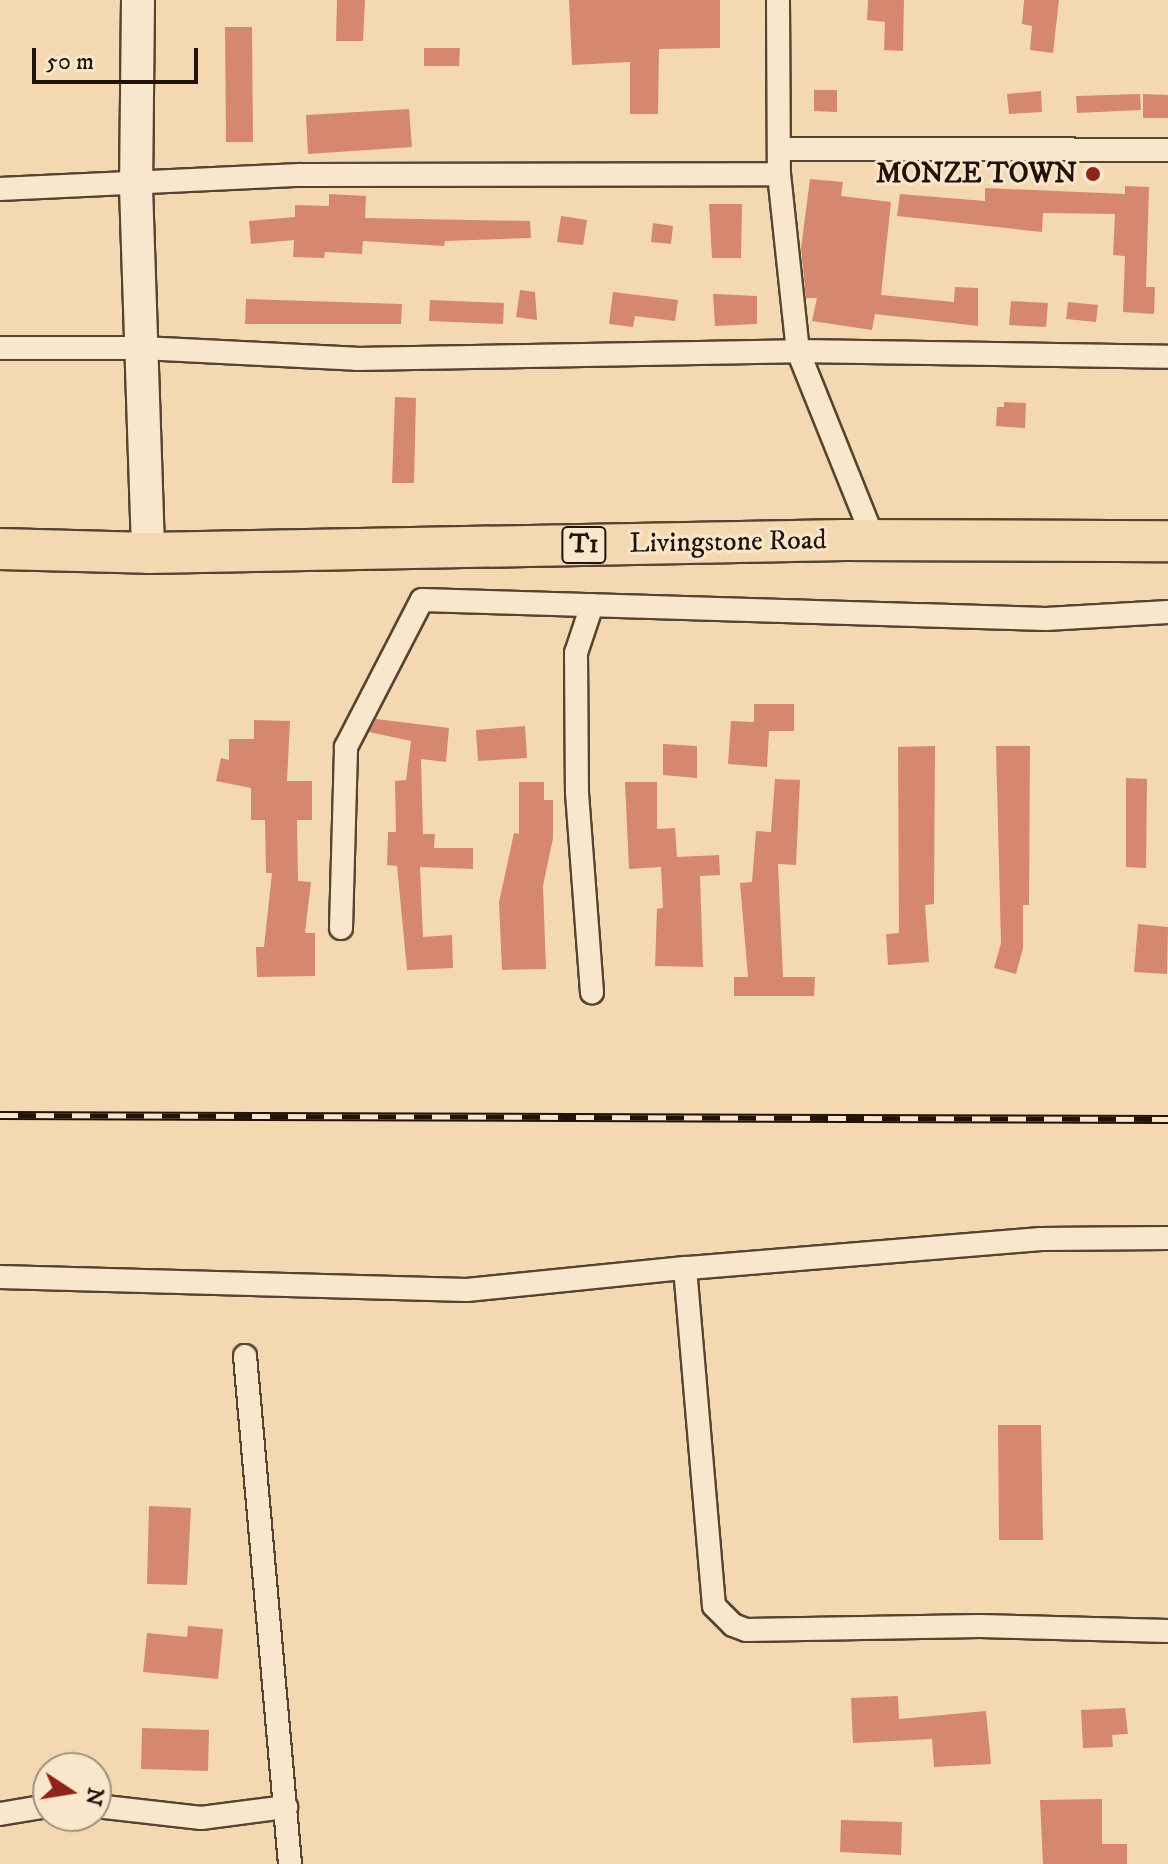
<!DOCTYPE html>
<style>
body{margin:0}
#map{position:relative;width:1168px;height:1864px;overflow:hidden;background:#f4d8b2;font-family:"IM FELL DW Pica",serif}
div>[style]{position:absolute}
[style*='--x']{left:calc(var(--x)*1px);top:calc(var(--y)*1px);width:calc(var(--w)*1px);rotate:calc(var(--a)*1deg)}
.building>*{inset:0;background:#d5886f}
.roads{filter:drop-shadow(2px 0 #564432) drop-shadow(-2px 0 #564432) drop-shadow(0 2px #564432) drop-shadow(0 -2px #564432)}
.street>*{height:22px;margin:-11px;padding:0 11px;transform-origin:11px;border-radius:11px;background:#f8e6cd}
.secondary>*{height:32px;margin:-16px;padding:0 16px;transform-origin:16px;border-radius:16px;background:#f8e6cd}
.highway>*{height:40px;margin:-20px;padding:0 20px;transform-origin:20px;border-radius:20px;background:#f4d8b2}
.rail>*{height:9px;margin-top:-4.5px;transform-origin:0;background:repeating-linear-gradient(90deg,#f8e6cd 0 18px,#221207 0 36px);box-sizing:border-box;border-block:2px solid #221207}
.dots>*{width:22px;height:22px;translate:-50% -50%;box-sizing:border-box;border:4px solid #f8e6cd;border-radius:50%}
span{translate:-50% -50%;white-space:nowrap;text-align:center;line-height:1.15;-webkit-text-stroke:6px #f8e6cd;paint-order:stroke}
.shield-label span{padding:2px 6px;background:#f8e6cd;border:2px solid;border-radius:6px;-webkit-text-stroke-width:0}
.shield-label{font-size:26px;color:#221207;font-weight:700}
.poi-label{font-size:28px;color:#221207;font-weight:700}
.right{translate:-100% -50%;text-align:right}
.street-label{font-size:28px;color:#221207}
.north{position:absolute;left:32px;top:1752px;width:80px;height:80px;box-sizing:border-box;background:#f8e6cd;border:2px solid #a2917e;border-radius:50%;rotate:102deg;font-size:22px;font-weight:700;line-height:32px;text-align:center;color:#221207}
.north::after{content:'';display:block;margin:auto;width:28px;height:36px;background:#8f2418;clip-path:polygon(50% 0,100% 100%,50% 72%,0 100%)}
.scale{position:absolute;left:32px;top:48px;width:166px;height:36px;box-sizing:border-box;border:4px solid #221207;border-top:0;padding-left:10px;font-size:24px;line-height:28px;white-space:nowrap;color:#221207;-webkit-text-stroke:6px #f8e6cd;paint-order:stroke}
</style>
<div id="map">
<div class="building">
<div style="clip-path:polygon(337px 0,365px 0,363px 41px,336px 41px)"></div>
<div style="clip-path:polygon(569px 0,720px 0,720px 48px,659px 49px,658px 114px,630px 114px,630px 62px,572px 65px)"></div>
<div style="clip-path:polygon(868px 0,904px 0,903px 51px,884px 50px,885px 22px,867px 20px)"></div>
<div style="clip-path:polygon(1024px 0,1059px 0,1053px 53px,1030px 50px,1032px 26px,1022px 24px)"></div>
<div style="clip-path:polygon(225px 27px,252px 27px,253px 142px,226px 142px)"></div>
<div style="clip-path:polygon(424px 48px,460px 48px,459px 66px,424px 66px)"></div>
<div style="clip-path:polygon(814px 90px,837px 90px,837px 112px,814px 111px)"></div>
<div style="clip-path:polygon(1041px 91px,1042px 112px,1009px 114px,1007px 94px)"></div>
<div style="clip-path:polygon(1140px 94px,1141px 110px,1077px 113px,1076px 96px)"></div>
<div style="clip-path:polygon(1143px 94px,1168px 95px,1168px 118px,1143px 118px)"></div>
<div style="clip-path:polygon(409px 109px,412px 147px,308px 154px,306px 115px)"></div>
<div style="clip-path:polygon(810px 179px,843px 182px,841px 196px,891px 202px,881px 295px,954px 302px,955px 287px,978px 288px,978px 326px,875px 314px,872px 330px,812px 321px,817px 298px,806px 298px,801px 248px)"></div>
<div style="clip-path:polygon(1125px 186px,1149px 187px,1146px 287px,1155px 287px,1154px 314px,1123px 312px,1125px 256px,1113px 255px,1115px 214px,1043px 213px,1042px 232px,897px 216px,900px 194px,985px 201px,985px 188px,1125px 194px)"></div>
<div style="clip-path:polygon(329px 194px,366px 196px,365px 218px,530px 221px,531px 238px,445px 241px,444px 246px,363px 241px,362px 254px,325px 252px,324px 258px,293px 257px,294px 240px,251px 244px,249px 221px,295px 217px,295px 205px,329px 206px)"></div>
<div style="clip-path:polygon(709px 204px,742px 204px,741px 258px,712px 258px)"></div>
<div style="clip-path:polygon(561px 216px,587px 220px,583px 245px,557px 242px)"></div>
<div style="clip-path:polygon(653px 223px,673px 226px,671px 244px,651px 242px)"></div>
<div style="clip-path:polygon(520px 290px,535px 292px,537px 320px,516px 317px)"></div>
<div style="clip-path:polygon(613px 292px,678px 300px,675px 321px,635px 316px,633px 327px,609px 324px)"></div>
<div style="clip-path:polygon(713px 294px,757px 296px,757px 324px,715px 326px)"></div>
<div style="clip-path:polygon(246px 299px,402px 304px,401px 324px,245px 324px)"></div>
<div style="clip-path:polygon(430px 300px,504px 303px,503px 324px,429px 321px)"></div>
<div style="clip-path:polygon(1011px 301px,1048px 303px,1046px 327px,1009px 325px)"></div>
<div style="clip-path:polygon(1068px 302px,1098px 305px,1096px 322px,1066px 319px)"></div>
<div style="clip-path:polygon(395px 397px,416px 398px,414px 483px,392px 483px)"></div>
<div style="clip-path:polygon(1004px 402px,1026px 403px,1025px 428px,996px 426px,997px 407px,1004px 407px)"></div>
<div style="clip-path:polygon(754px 704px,794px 704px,794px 731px,769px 731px,767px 767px,728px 764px,731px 721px,754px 722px)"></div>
<div style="clip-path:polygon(376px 719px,449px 728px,446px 762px,421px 759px,423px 834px,435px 834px,434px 848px,473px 848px,473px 869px,420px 867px,423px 937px,452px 935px,453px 968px,407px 970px,397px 866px,387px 865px,388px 832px,396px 832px,395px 781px,406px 780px,411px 741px,369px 732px)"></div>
<div style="clip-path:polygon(254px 720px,290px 721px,287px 781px,312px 781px,312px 820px,297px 820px,298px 881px,311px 882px,305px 933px,315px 933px,315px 976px,257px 977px,256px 947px,264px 947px,272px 873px,266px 873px,265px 820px,251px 820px,251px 788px,216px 781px,221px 758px,229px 760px,229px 739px,254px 739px)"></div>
<div style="clip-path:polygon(525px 726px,527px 758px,478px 761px,476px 730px)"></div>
<div style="clip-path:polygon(663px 744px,697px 746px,697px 778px,663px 775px)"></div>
<div style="clip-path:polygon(935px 746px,934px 904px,925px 905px,929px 962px,888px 965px,886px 934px,899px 933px,898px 747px)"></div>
<div style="clip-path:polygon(996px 746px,1030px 746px,1029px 905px,1023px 905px,1023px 948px,1016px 974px,994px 968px,1001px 943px)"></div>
<div style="clip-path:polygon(1126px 778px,1147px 779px,1146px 868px,1126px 867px)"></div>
<div style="clip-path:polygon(775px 779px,800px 780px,796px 865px,778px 864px,783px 977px,815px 977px,814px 996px,734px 996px,734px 977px,748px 977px,740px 883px,752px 882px,756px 831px,771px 832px)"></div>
<div style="clip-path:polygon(519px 782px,544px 782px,544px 800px,553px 800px,553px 838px,543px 886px,546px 969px,502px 970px,499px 902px,514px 833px,519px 834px)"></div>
<div style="clip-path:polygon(625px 782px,657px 782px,657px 829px,675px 828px,677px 857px,719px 855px,720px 875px,700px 876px,703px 967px,655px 966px,657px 909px,663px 908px,661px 867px,629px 869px)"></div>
<div style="clip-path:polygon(1138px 924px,1168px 927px,1167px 974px,1134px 972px)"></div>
<div style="clip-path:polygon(998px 1425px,1041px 1425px,1043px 1540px,999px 1540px)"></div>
<div style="clip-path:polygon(149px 1506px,191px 1508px,187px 1585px,147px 1584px)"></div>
<div style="clip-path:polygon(188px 1626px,223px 1629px,218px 1679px,143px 1672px,147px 1633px,187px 1637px)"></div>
<div style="clip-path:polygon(898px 1696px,899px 1719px,986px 1711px,991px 1764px,934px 1767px,932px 1739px,853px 1743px,851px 1698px)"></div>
<div style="clip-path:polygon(1125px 1708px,1128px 1734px,1112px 1735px,1113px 1747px,1083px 1748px,1081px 1710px)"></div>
<div style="clip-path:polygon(142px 1728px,209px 1730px,208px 1771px,141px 1769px)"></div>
<div style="clip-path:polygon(1102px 1799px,1102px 1844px,1127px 1844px,1127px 1864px,1043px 1864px,1040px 1800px)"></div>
<div style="clip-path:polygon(841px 1820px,902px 1822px,901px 1855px,840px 1852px)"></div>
</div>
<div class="roads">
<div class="street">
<div style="--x:778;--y:0;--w:174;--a:89.7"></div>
<div style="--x:779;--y:174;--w:178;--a:83.9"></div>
<div style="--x:798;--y:351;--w:204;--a:68.1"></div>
<div style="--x:780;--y:149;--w:388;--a:0.1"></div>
<div style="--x:0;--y:189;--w:300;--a:-2.7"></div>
<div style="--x:300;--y:175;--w:479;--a:-0.1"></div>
<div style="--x:0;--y:348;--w:142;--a:0"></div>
<div style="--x:142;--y:348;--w:214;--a:2.9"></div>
<div style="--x:356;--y:359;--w:442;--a:-1"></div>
<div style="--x:798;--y:351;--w:370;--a:0.9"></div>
<div style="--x:592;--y:605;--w:51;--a:108.4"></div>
<div style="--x:576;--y:653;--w:140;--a:89.6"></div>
<div style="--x:577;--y:793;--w:200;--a:85.7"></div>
<div style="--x:341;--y:928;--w:181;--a:-88.4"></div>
<div style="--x:346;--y:747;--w:165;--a:-62.7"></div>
<div style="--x:422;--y:600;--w:624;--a:1.74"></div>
<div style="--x:1046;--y:619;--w:122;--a:-3.3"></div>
<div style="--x:1168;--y:1238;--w:127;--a:179.5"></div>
<div style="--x:1041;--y:1239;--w:357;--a:175.3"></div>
<div style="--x:685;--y:1268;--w:339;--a:85.1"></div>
<div style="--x:714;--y:1606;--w:27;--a:45"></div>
<div style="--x:733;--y:1625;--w:14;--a:21"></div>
<div style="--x:746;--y:1630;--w:234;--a:-1"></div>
<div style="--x:980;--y:1626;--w:188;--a:1.5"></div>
<div style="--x:0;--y:1277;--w:467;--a:1.6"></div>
<div style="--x:467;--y:1290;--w:219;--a:-5.8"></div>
<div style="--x:245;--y:1356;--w:510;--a:84.94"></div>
<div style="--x:96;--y:1806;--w:106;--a:6.5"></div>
<div style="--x:201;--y:1818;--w:86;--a:-7.4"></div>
<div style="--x:0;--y:1814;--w:49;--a:-9.5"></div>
</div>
<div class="secondary">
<div style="--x:138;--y:0;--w:187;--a:90.6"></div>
<div style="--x:136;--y:187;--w:366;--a:88.1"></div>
</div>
<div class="highway">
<div style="--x:0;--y:549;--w:148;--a:1.5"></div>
<div style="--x:148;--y:553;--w:697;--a:-1.07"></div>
<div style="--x:845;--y:540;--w:323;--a:0.2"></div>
</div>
</div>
<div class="rail">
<div style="--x:0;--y:1115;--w:1168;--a:0.2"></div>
</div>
<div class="dots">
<div style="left:1093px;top:174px;background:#8f2418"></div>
</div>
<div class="shield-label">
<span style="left:584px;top:545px">T1</span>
</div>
<div class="poi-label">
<span class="right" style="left:1077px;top:174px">MONZE TOWN</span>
</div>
<div class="street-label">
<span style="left:728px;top:542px;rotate:-1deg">Livingstone Road</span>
</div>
<div class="north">N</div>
<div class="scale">50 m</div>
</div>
